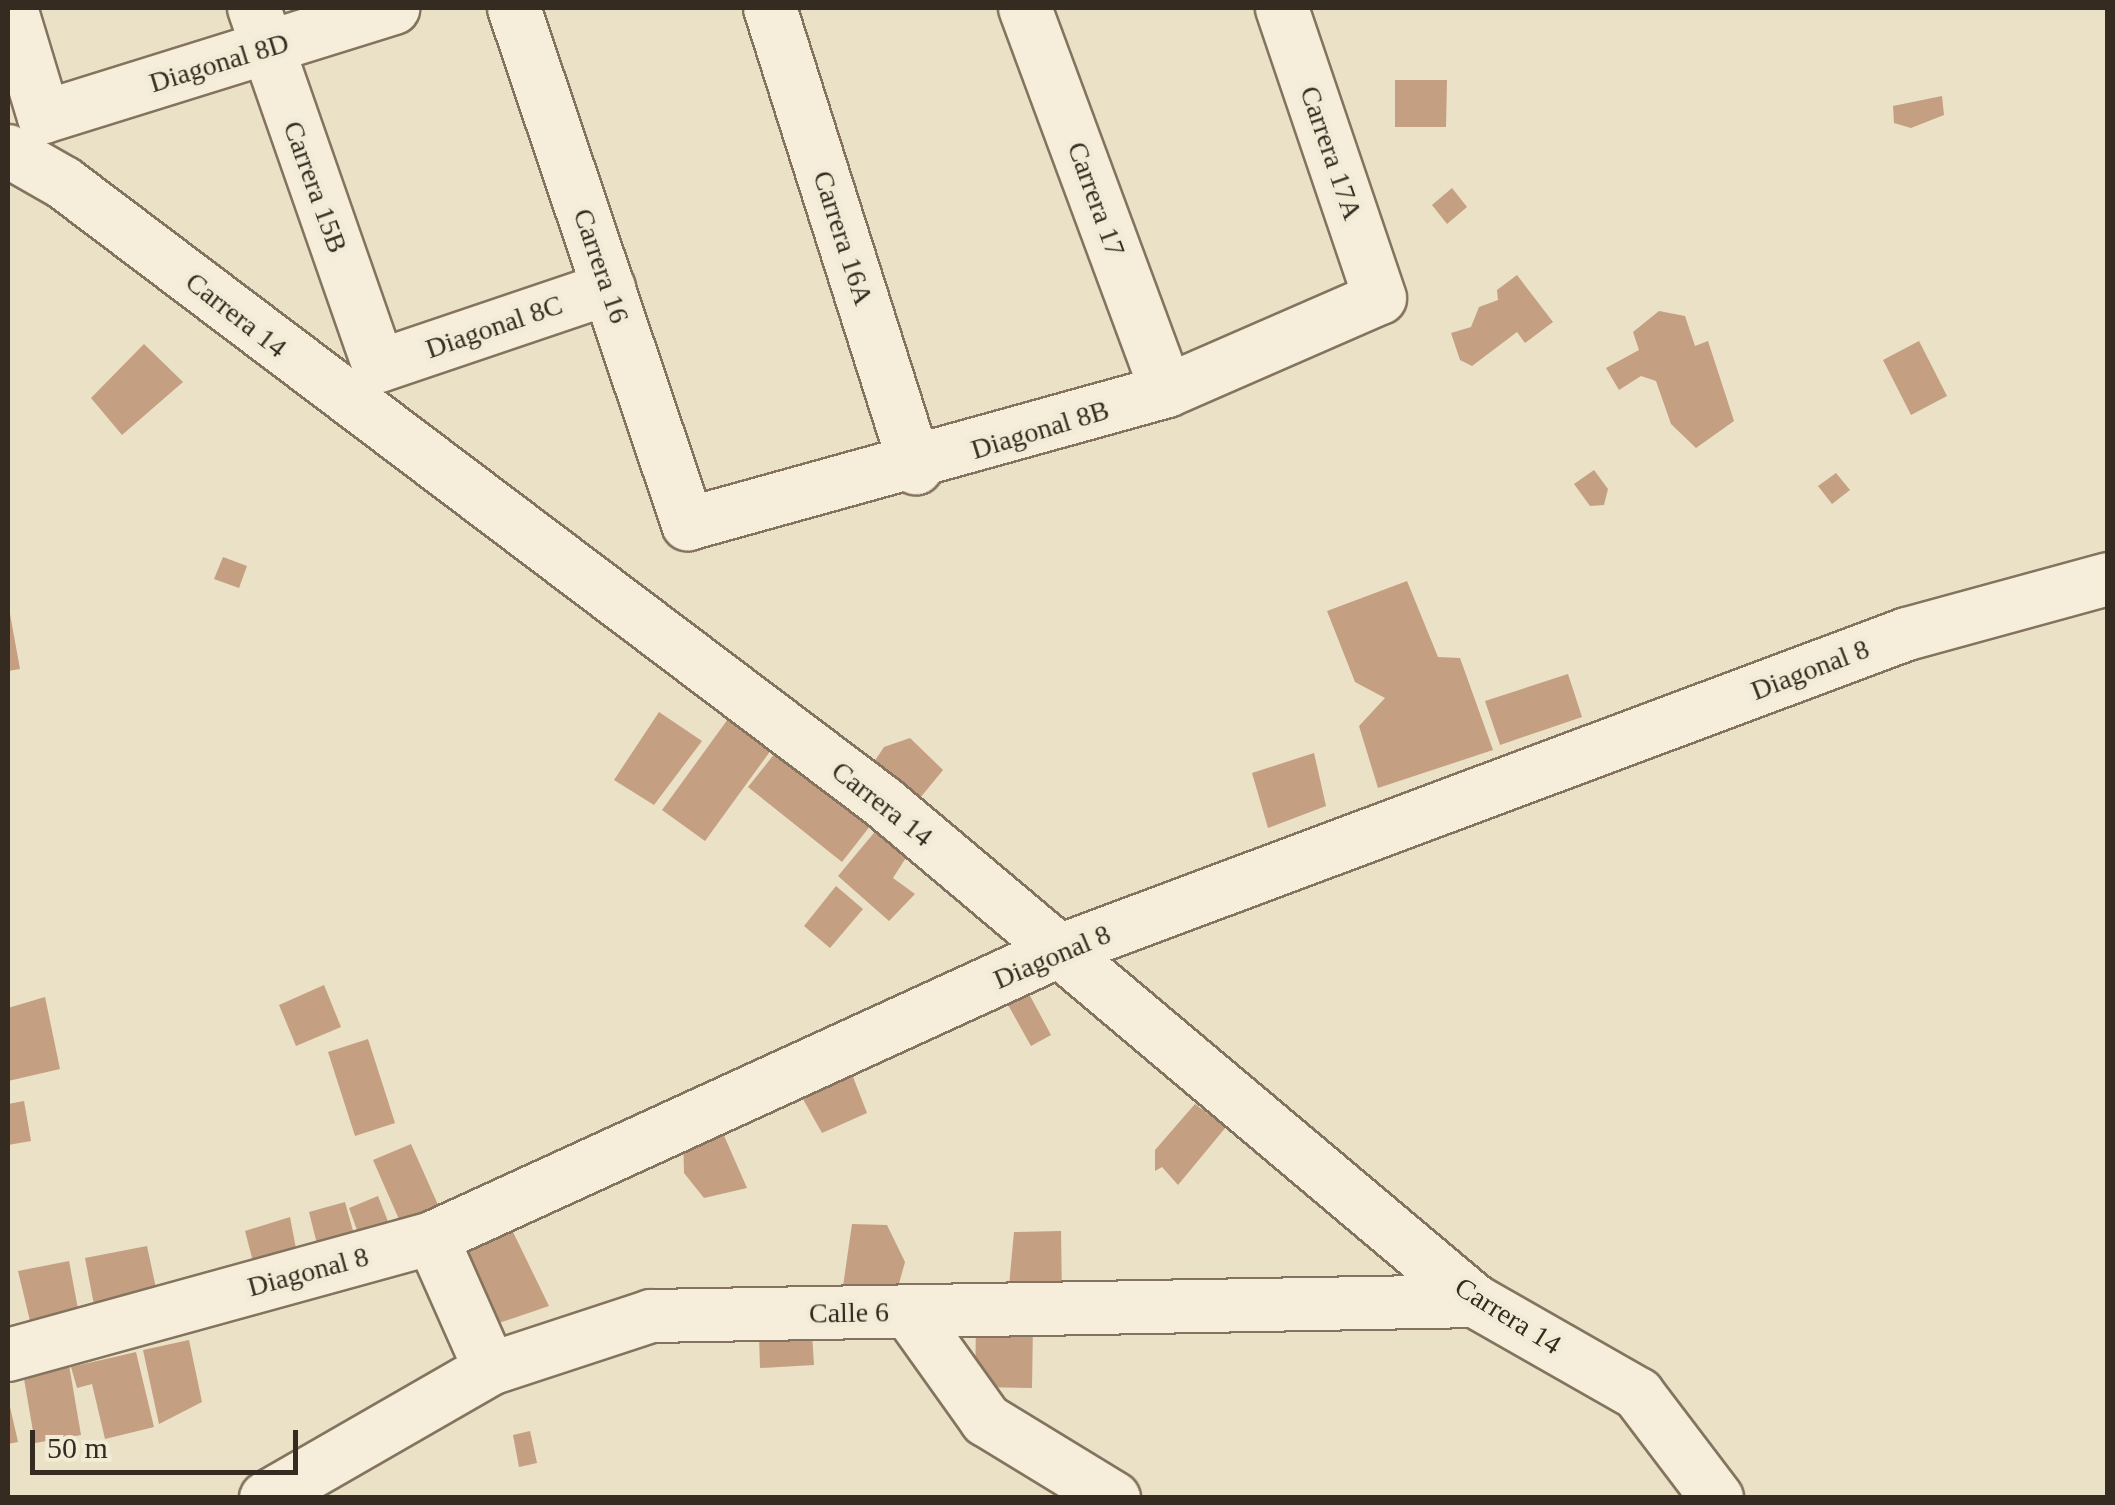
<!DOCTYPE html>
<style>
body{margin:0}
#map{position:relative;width:2115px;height:1505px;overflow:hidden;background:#eae1c7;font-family:"Times New Roman",serif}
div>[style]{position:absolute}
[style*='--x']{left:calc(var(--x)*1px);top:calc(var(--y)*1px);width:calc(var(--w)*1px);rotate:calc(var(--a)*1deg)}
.building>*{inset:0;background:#c59f81}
.roads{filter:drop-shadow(2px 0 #84735e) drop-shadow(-2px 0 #84735e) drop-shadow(0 2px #84735e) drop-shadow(0 -2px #84735e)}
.minor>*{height:52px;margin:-26px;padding:0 26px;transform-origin:26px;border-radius:26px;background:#f6eeda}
span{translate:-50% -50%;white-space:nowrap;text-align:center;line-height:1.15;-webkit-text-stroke:9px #f2ebd6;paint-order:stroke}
.street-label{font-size:28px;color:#362b20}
.frame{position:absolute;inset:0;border:10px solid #362b20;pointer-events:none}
.scale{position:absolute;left:30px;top:1430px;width:268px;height:45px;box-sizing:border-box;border:5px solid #362b20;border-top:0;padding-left:12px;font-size:30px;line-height:35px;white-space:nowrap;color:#362b20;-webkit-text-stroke:8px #f2ebd6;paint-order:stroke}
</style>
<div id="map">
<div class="building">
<div style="clip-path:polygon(1395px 80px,1447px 80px,1446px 127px,1395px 127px)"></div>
<div style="clip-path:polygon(1942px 96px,1944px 115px,1911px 128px,1894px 123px,1893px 106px)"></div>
<div style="clip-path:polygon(1452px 188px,1467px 207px,1447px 224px,1432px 205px)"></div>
<div style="clip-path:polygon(1517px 275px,1553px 322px,1525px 343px,1517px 332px,1472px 366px,1460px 360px,1451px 333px,1471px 327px,1479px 307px,1498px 300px,1497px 290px)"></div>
<div style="clip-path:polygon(1659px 311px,1685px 316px,1695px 346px,1708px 341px,1734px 421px,1696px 448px,1671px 424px,1656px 381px,1641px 376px,1619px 390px,1606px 368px,1639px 350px,1633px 332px)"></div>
<div style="clip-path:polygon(1919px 341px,1947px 396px,1911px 415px,1883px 360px)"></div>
<div style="clip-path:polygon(144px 344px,183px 382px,122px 435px,91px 398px)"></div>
<div style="clip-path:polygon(1594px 470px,1608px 489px,1604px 505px,1590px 506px,1574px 484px)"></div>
<div style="clip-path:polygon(1836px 473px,1850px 490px,1832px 504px,1818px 486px)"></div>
<div style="clip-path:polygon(223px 557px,247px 566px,239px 588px,214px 579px)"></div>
<div style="clip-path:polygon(1407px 581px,1438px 657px,1460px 658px,1493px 750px,1378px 788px,1359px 726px,1385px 698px,1355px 682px,1327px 611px)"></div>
<div style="clip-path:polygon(8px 603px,20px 669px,8px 671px)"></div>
<div style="clip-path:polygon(1568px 674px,1582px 717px,1500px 745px,1485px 701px)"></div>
<div style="clip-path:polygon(736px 708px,779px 739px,705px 841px,662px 810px)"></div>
<div style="clip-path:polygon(659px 712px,702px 741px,654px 805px,614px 780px)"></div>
<div style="clip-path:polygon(910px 738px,943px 770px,911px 809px,866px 774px,884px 747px)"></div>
<div style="clip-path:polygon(780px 747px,874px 821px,842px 862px,748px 787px)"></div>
<div style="clip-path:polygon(1314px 753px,1326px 806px,1268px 828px,1252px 773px)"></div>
<div style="clip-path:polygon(878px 828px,909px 853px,893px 878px,915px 894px,889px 921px,838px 876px)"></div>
<div style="clip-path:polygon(836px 886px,863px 909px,830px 948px,804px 926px)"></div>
<div style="clip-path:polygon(324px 985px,341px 1027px,296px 1046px,279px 1005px)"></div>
<div style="clip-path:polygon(1028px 992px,1051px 1035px,1031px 1046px,1007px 1003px)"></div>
<div style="clip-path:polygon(45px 997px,60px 1069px,8px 1081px,8px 1008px)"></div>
<div style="clip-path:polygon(368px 1039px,395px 1123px,355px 1136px,328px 1052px)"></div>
<div style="clip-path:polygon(848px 1064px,867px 1113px,822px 1133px,799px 1092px)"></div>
<div style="clip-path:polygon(24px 1101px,31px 1141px,8px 1145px,8px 1104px)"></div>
<div style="clip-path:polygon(1195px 1104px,1226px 1127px,1178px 1185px,1162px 1167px,1155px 1171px,1155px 1150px)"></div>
<div style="clip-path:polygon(718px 1122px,747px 1188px,704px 1198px,684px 1173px,683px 1135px)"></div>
<div style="clip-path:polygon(411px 1144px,443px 1216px,405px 1233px,373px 1160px)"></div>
<div style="clip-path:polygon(378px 1196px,391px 1229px,361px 1241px,349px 1208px)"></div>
<div style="clip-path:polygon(345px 1202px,355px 1238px,318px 1248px,309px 1212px)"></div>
<div style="clip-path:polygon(290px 1217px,297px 1254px,255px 1269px,245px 1231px)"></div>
<div style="clip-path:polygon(852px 1224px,887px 1225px,905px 1262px,895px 1298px,841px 1300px)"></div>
<div style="clip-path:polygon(512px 1230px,549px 1306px,490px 1326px,458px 1255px)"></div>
<div style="clip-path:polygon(1061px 1231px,1062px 1300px,1008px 1297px,1014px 1232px)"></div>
<div style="clip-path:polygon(147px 1246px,157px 1293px,94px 1305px,85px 1258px)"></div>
<div style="clip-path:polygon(69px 1261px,78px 1309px,30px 1321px,18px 1271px)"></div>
<div style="clip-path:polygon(976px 1323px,1033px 1323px,1032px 1388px,975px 1387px)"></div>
<div style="clip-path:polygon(812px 1333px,814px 1365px,760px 1368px,759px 1336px)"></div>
<div style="clip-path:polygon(189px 1340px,202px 1402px,159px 1424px,143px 1350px)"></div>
<div style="clip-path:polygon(136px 1352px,154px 1427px,105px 1439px,92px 1384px,77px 1388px,71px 1367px)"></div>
<div style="clip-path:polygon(69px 1365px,81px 1435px,35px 1443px,23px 1373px)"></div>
<div style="clip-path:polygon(8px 1398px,18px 1442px,8px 1444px)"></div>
<div style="clip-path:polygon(530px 1431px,537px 1463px,519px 1467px,513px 1435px)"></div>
</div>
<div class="roads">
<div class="minor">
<div style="--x:11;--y:8;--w:114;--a:73.2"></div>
<div style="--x:44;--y:117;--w:366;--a:-17.3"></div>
<div style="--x:254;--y:8;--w:379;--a:70.8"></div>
<div style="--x:379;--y:366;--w:243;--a:-18.7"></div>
<div style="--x:514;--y:8;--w:545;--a:71.37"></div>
<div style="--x:688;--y:524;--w:497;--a:-15.5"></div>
<div style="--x:1167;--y:391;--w:232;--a:-23.6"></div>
<div style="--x:1380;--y:298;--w:306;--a:-108.7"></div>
<div style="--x:770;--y:8;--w:483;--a:72.4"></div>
<div style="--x:1025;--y:8;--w:408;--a:69.7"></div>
<div style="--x:8;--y:151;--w:64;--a:29.7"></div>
<div style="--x:64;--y:183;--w:1027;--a:37.08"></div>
<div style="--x:883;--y:802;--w:774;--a:40.13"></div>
<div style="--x:1475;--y:1301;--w:188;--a:29.7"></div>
<div style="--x:1638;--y:1394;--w:131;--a:52.8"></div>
<div style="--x:432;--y:1238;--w:143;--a:66.1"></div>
<div style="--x:909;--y:1312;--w:133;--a:54.5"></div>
<div style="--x:986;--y:1420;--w:150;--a:31.4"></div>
<div style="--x:8;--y:1355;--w:440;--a:-15.4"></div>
<div style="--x:432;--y:1238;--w:690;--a:-24.6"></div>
<div style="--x:1059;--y:951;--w:905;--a:-20.5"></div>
<div style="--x:1907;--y:634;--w:208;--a:-15.3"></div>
<div style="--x:266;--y:1498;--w:258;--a:-29.9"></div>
<div style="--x:490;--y:1369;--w:169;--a:-18.2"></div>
<div style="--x:651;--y:1316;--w:824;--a:-1.04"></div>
</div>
</div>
<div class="street-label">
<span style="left:219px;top:63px;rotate:-17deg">Diagonal 8D</span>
<span style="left:1331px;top:153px;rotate:71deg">Carrera 17A</span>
<span style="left:315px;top:187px;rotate:70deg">Carrera 15B</span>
<span style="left:1096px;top:199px;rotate:70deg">Carrera 17</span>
<span style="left:843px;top:238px;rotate:72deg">Carrera 16A</span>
<span style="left:601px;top:266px;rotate:71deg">Carrera 16</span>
<span style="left:236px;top:315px;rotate:38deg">Carrera 14</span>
<span style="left:494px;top:327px;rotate:-19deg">Diagonal 8C</span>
<span style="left:1040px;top:430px;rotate:-17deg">Diagonal 8B</span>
<span style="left:1810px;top:670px;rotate:-21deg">Diagonal 8</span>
<span style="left:882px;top:804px;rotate:38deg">Carrera 14</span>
<span style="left:1052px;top:957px;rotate:-23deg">Diagonal 8</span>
<span style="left:308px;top:1272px;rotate:-15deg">Diagonal 8</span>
<span style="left:849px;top:1313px;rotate:-1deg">Calle 6</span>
<span style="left:1508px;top:1316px;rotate:32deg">Carrera 14</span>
</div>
<div class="frame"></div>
<div class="scale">50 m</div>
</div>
